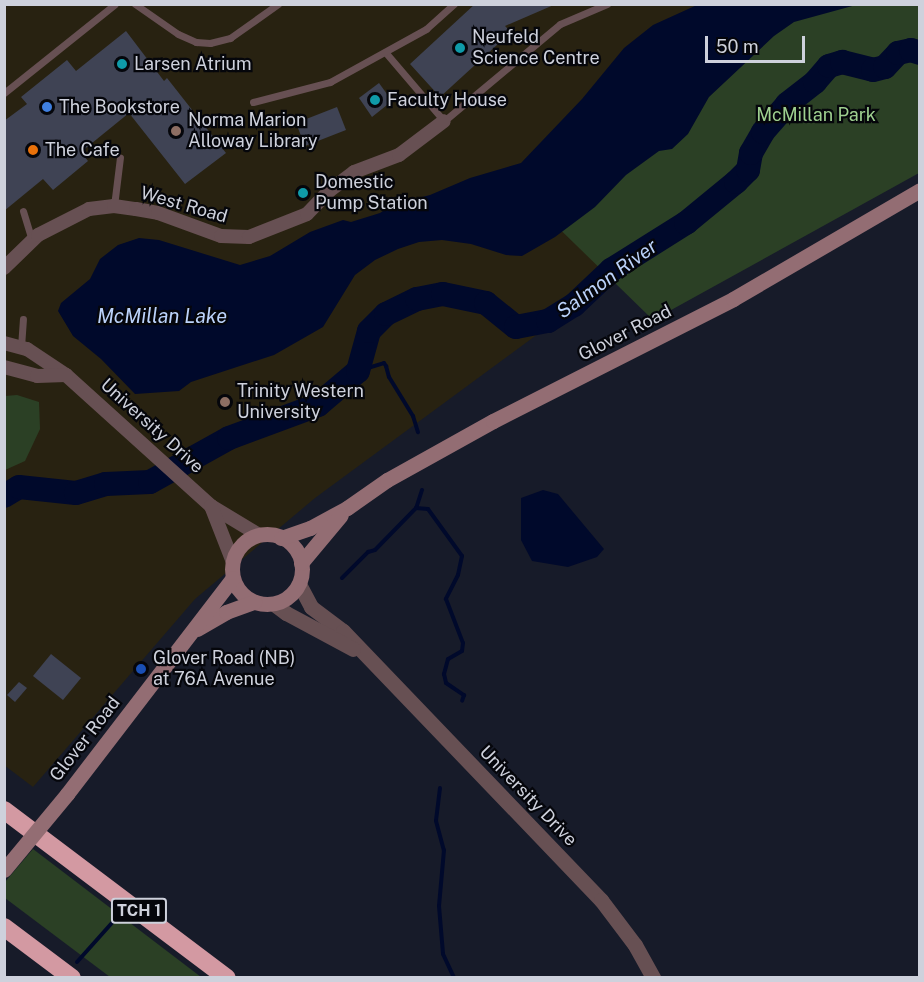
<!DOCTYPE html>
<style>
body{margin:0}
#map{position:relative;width:924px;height:982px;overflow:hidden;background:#171b29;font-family:"Public Sans",sans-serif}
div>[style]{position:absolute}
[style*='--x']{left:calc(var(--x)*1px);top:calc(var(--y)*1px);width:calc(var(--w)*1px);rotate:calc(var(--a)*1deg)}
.education>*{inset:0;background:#282211}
.green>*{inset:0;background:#2b4025}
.water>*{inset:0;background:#00092b}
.stream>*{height:4px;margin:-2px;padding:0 2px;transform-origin:2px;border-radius:2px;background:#00092b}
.river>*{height:24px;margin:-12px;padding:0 12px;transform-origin:12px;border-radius:12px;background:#00092b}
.building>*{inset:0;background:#3f4354}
.service>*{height:7px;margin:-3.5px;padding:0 3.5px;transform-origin:3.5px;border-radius:3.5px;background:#675053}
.minor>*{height:14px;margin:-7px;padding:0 7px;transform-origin:7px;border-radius:7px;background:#675053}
.tertiary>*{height:15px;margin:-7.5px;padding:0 7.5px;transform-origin:7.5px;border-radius:7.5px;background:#675053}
.secondary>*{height:15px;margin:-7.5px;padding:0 7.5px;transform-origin:7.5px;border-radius:7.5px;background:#936d73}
.secondary>.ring{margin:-7.5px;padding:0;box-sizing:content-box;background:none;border:15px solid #936d73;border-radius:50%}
.motorway>*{height:18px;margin:-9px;padding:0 9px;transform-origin:9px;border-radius:9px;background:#d399a2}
.secondary-bridge>*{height:15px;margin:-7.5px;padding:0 7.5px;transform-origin:7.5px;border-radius:7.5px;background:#936d73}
.dots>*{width:16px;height:16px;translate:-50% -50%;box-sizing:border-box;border:3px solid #05060b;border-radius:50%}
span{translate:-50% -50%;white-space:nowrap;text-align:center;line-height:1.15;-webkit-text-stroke:4.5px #05060b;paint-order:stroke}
.shield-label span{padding:2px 4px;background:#05060b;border:2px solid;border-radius:4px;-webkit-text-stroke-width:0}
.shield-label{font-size:16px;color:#ced1dc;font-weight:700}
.poi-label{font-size:18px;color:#ced1dc}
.left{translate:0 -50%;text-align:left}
.park-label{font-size:18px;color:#9ecf8f}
.street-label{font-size:18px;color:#ced1dc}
.water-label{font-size:20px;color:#bbd2fa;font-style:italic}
.frame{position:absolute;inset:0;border:6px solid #ced1dc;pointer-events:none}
.scale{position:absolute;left:705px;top:36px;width:100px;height:27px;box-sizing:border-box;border:3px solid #ced1dc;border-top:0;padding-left:8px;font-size:18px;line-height:21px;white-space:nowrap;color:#ced1dc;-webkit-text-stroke:4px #05060b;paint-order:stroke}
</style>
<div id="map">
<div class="education">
<div style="clip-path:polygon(4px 5px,793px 5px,611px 270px,576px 306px,315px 498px,195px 599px,33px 787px,4px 765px)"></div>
</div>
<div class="green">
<div style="clip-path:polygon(793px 5px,919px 5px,919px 173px,653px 320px,537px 207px)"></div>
<div style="clip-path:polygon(17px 395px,39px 402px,40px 429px,25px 461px,5px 470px,5px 396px)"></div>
<div style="clip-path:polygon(33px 849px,201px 977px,110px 977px,5px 898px,5px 882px)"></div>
</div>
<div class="water">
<div style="clip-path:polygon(697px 5px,856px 5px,794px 22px,774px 36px,709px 97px,688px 134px,672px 149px,659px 151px,626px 175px,595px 207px,555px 237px,522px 256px,506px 255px,471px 244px,442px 240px,419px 242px,398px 249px,375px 260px,355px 275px,323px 327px,274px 355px,191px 382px,179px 391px,135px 394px,101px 359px,73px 336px,58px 311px,61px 303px,90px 279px,100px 259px,118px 245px,139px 238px,159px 240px,240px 265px,270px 256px,310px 232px,343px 220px,351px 222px,380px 213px,392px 205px,430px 195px,470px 178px,521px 163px,582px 99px,624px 48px,653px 25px)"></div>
<div style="clip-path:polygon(543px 490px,558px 494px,604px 549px,597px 557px,568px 567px,532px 561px,521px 540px,521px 498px)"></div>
</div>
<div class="stream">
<div style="--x:358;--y:371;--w:27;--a:-17"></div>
<div style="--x:384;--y:363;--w:4;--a:56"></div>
<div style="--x:386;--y:366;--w:11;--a:75"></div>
<div style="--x:389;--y:377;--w:46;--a:58.4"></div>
<div style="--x:413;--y:416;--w:17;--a:73"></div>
<div style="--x:422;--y:490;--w:19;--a:108"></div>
<div style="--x:416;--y:508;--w:12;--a:5"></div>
<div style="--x:428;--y:509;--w:58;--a:54.1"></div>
<div style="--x:462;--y:556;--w:19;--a:102"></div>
<div style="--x:458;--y:575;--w:27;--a:117"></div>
<div style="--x:446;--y:599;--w:47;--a:68.9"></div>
<div style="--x:463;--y:643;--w:8;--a:97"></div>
<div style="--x:462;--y:651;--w:16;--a:150"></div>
<div style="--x:448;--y:659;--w:16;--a:105"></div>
<div style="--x:444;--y:674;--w:9;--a:77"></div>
<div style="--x:446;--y:683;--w:22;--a:34"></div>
<div style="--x:464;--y:695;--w:6;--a:108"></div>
<div style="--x:342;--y:578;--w:37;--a:-45"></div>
<div style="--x:368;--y:552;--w:7;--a:-16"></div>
<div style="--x:375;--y:550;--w:59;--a:-45.7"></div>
<div style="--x:440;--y:788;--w:33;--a:97"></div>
<div style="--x:436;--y:821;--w:30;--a:75"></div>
<div style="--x:444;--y:850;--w:56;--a:95.1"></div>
<div style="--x:439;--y:906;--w:48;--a:85.2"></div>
<div style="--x:443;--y:954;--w:26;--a:65"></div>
<div style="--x:77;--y:962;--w:63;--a:-48.2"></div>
</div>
<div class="river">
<div style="--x:4;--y:496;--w:17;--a:-31"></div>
<div style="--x:19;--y:487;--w:57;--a:6"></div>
<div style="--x:76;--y:493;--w:31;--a:-17"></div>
<div style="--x:106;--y:484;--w:44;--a:-2.6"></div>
<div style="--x:150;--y:482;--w:90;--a:-29.1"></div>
<div style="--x:229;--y:438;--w:95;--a:-20.3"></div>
<div style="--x:318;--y:405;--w:52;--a:-40.4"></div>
<div style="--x:358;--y:371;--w:41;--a:-74.6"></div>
<div style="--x:369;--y:331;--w:24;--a:-45"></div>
<div style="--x:386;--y:314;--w:34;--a:-26"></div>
<div style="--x:417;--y:299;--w:26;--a:-11"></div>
<div style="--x:443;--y:294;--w:44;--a:11.8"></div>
<div style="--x:486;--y:303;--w:38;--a:39"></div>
<div style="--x:516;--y:327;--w:33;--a:-11"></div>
<div style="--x:548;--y:321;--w:31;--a:-32"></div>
<div style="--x:574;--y:305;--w:51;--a:-43.4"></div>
<div style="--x:611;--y:270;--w:89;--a:-32.1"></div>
<div style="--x:686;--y:223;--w:65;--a:-39.4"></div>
<div style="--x:736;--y:182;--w:17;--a:-45"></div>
<div style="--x:748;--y:170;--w:17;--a:-80"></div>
<div style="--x:751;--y:153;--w:24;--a:-60"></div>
<div style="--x:763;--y:132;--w:37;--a:-49"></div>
<div style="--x:787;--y:104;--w:36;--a:-38"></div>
<div style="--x:815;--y:82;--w:21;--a:-49"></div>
<div style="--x:829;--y:66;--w:14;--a:-17"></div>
<div style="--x:842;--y:62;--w:32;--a:14"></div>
<div style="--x:873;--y:70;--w:12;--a:-14"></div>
<div style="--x:885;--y:67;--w:19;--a:-47"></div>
<div style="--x:898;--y:53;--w:13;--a:-13"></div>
<div style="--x:911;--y:50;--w:9;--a:18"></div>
</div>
<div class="building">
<div style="clip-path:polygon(475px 4px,556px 4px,505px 26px,511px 32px,440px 97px,410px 64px)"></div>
<div style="clip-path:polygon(126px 31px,164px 81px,167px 78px,226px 153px,185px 184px,129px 113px,81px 152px,88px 161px,53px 190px,43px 179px,4px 211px,4px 121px,27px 104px,21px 97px,67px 60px,76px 71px)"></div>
<div style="clip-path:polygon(379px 83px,392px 101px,372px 117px,359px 98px)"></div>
<div style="clip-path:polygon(337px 107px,346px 130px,305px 146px,296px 123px)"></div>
<div style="clip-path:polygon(51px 654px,81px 678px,63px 700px,33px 676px)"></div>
<div style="clip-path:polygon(19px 682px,27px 688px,15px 702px,7px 695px)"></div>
</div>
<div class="service">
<div style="--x:135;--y:4;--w:52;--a:34.9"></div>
<div style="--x:178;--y:34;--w:20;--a:24"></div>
<div style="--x:196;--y:42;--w:14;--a:4"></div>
<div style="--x:210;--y:43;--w:21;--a:-14"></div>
<div style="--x:230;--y:38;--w:59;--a:-35.3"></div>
<div style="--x:386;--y:53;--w:89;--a:49.5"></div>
<div style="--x:444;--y:121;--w:151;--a:-39.9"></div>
<div style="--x:560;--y:24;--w:51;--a:-23.1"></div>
<div style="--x:4;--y:93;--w:142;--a:-38.7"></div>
<div style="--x:253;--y:102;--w:80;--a:-14.6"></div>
<div style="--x:330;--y:82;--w:110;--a:-28.9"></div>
<div style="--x:426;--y:29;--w:38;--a:-42"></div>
<div style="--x:114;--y:206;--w:49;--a:-83"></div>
<div style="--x:23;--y:211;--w:30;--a:73"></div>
<div style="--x:21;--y:347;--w:28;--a:-86"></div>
</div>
<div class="minor">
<div style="--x:4;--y:268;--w:47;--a:-44.1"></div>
<div style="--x:38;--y:235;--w:57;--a:-27"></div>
<div style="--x:89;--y:209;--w:25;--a:-7"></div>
<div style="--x:114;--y:206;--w:22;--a:8"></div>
<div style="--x:136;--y:209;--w:22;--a:10"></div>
<div style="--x:158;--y:213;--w:67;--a:20.1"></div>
<div style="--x:221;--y:236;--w:28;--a:2"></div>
<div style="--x:249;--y:237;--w:62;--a:-21.6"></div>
<div style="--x:307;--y:214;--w:32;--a:-46"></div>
<div style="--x:329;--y:191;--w:31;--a:-37"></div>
<div style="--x:354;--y:172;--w:48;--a:-20.7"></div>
<div style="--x:399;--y:155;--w:56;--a:-37.1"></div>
<div style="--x:4;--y:343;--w:24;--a:15"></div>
<div style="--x:27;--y:349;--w:47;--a:33.7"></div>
<div style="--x:66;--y:375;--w:195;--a:42.1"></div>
<div style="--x:211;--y:506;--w:56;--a:31.1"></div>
<div style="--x:4;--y:367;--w:34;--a:15"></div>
<div style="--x:37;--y:376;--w:29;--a:-2"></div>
<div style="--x:211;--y:506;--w:60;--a:68.6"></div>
</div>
<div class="tertiary">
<div style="--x:299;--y:584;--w:26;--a:62"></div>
<div style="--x:311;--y:607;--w:40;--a:37"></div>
<div style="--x:343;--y:631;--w:373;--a:46.2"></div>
<div style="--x:601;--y:900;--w:56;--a:52.9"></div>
<div style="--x:635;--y:945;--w:38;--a:61"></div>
<div style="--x:274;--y:604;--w:15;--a:37"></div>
<div style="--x:286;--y:613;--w:76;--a:28.2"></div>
</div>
<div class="secondary">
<div class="ring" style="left:232px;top:534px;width:55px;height:55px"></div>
<div style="--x:281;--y:538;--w:31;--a:-19"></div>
<div style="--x:310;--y:528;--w:42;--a:-28.4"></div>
<div style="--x:347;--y:508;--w:49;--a:-35"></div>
<div style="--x:387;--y:480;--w:121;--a:-29.1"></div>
<div style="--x:493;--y:421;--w:269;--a:-26.9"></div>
<div style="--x:733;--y:299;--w:216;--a:-30.2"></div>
<div style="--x:301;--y:563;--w:62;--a:-50.2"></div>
<div style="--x:197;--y:629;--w:34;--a:-30"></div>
<div style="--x:226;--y:612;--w:30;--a:-20"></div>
<div style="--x:67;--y:794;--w:272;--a:-52.5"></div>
</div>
<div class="motorway">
<div style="--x:4;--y:810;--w:279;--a:37"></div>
<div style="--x:4;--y:927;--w:85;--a:36.9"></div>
</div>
<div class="secondary-bridge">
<div style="--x:4;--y:870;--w:99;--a:-50.3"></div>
</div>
<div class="dots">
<div style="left:460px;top:48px;background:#0f9aa8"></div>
<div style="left:122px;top:64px;background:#0f9aa8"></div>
<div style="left:375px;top:100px;background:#0f9aa8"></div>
<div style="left:47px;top:107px;background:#3f7fe0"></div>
<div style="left:176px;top:131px;background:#8d6e63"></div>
<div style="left:33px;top:150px;background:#e8710a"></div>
<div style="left:303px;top:193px;background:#0f9aa8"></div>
<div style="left:225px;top:402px;background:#8d6e63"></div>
<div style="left:141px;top:669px;background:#1a4fb4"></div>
</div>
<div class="shield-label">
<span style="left:139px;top:911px">TCH 1</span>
</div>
<div class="poi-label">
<span class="left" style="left:472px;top:48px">Neufeld<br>Science Centre</span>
<span class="left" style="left:134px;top:64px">Larsen Atrium</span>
<span class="left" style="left:387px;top:100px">Faculty House</span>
<span class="left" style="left:59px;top:107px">The Bookstore</span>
<span class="left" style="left:188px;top:131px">Norma Marion<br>Alloway Library</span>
<span class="left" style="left:45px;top:150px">The Cafe</span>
<span class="left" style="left:315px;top:193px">Domestic<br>Pump Station</span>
<span class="left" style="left:237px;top:402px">Trinity Western<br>University</span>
<span class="left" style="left:153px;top:669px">Glover Road (NB)<br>at 76A Avenue</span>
</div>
<div class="park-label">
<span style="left:816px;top:115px">McMillan Park</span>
</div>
<div class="street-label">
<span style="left:184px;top:205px;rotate:16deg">West Road</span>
<span style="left:625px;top:333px;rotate:-27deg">Glover Road</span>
<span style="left:152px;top:426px;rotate:42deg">University Drive</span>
<span style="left:85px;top:739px;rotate:-52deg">Glover Road</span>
<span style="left:528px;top:796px;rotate:46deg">University Drive</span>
</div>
<div class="water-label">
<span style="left:607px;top:279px;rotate:-36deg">Salmon River</span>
<span style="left:162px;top:316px">McMillan Lake</span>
</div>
<div class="frame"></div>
<div class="scale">50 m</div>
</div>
